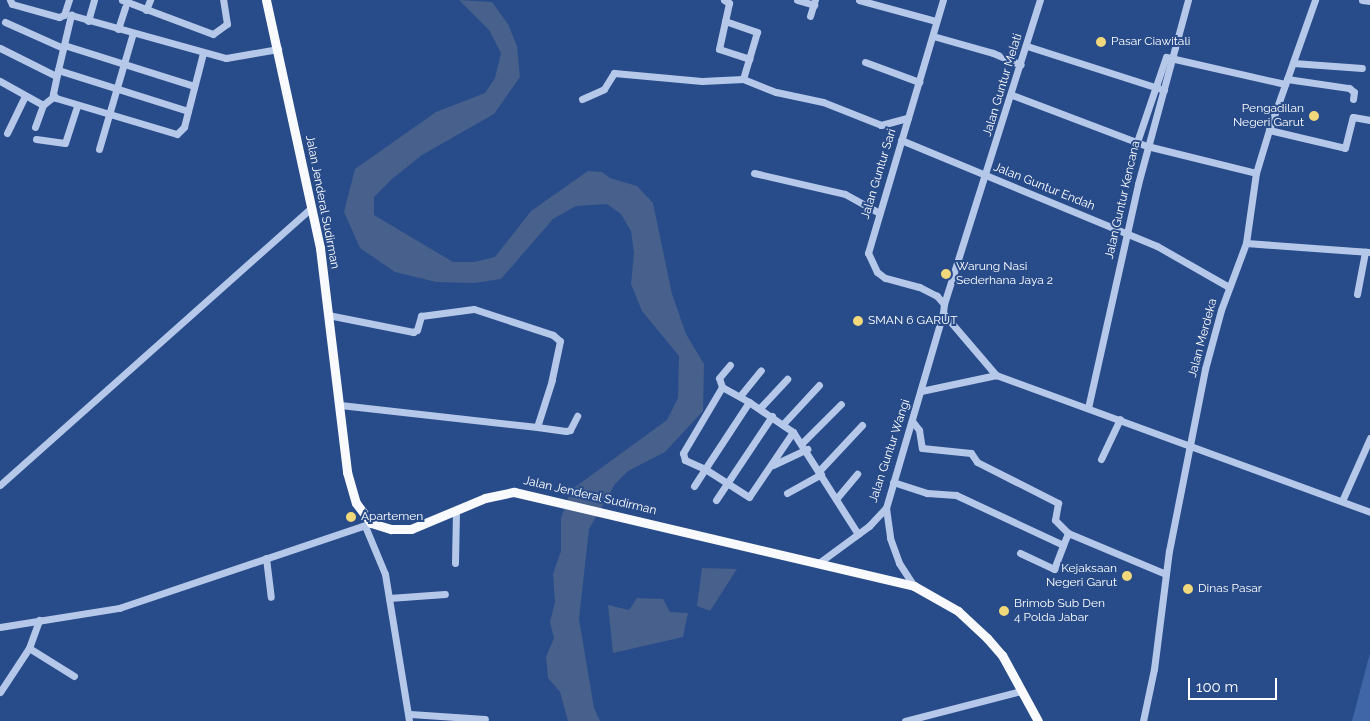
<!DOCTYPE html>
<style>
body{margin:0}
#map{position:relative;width:1370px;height:721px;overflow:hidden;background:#284b89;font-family:Raleway,sans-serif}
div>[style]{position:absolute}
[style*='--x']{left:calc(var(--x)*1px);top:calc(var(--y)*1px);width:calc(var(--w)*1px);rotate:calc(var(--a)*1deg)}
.green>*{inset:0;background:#4066a7}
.water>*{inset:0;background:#47608c}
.minor>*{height:7px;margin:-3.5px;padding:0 3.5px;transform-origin:3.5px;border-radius:3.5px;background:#b5c8e9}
.major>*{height:9px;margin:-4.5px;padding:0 4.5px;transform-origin:4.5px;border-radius:4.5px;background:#f8fafe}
.dots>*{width:14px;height:14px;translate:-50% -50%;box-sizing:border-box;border:2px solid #284b89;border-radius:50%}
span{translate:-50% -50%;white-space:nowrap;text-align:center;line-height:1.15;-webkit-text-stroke:4px #284b89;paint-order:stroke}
.poi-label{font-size:12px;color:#fff}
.left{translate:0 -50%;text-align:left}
.right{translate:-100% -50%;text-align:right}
.street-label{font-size:12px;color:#fff}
.scale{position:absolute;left:1188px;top:678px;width:89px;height:22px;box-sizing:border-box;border:2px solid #fff;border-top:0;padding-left:6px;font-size:15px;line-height:18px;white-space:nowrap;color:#fff;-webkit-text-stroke:4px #284b89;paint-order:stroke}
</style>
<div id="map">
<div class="green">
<div style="clip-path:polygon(1370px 653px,1370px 721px,1352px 721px)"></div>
</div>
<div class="water">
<div style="clip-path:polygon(459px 0,492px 2px,508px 24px,517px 46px,520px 77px,494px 114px,422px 155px,392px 179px,374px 197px,374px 215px,453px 262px,474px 262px,495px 257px,531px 211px,588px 171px,602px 172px,610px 178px,637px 186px,653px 203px,672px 294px,686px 334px,704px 364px,703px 411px,665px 452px,628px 471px,615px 484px,589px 529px,579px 619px,594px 708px,600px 721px,568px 721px,560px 692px,548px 678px,546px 657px,554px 638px,550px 622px,555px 602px,553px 574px,561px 551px,561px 518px,571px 490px,667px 420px,678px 398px,679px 356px,642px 311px,631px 284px,634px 253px,631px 231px,621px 214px,607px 204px,576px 206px,553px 219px,501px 279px,474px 283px,436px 282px,395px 272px,360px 248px,344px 212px,355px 169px,436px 112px,485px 93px,495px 78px,501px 53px,489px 30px)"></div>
<div style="clip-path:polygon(702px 568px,737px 569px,710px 611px,697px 606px)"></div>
<div style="clip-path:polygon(637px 598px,663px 599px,670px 612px,688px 613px,683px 637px,613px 653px,608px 605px,629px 610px)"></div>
</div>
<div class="minor">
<div style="--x:10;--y:0;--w:4;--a:63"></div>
<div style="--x:12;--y:4;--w:49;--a:15.5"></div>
<div style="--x:59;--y:17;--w:5;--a:-22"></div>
<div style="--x:64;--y:15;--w:16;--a:-72"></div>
<div style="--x:122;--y:0;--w:97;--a:20.5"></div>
<div style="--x:213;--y:34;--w:17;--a:-36"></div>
<div style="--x:227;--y:24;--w:24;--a:-99"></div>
<div style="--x:724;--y:0;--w:6;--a:31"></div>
<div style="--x:729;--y:3;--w:47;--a:102.3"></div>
<div style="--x:719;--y:49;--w:32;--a:18"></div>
<div style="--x:797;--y:0;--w:18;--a:16"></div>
<div style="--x:859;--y:0;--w:80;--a:15.3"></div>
<div style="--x:1362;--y:0;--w:8;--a:7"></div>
<div style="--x:146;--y:10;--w:11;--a:-68"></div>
<div style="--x:810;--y:16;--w:17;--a:-73"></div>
<div style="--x:88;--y:21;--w:22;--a:-74"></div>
<div style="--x:725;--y:21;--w:34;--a:19"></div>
<div style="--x:757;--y:32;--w:49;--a:106.6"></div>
<div style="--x:5;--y:22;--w:64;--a:24.1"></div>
<div style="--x:118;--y:29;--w:23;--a:-72"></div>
<div style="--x:933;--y:36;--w:62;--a:15.8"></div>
<div style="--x:993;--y:53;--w:30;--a:23"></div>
<div style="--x:64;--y:45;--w:136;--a:17.5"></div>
<div style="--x:1027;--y:46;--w:144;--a:17.8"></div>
<div style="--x:0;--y:48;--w:63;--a:26.6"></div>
<div style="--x:865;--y:62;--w:58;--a:20.3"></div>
<div style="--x:1293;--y:63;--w:69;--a:4.1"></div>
<div style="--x:58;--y:70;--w:57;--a:-76.7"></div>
<div style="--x:71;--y:15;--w:161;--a:15.5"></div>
<div style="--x:226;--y:58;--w:53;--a:-9.8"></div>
<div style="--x:1287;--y:79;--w:63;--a:8.3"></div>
<div style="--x:1349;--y:88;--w:6;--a:39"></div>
<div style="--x:1354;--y:92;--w:7;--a:98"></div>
<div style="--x:0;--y:81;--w:49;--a:29.2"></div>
<div style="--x:1012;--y:95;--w:144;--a:20.7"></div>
<div style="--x:1147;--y:146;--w:112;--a:13.9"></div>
<div style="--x:582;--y:99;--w:24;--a:-24"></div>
<div style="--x:604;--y:89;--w:19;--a:-58"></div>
<div style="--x:614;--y:73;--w:88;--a:5.2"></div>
<div style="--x:702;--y:81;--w:41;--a:-2.8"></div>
<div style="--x:743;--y:79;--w:35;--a:22"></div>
<div style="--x:776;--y:92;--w:48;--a:12"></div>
<div style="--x:823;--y:102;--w:62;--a:21.6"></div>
<div style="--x:881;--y:125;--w:28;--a:-15"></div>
<div style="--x:188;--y:111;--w:136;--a:-162.5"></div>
<div style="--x:58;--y:70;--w:25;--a:102"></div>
<div style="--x:53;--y:94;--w:5;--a:53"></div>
<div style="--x:56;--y:98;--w:126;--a:16.6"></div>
<div style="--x:177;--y:134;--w:10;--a:-45"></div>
<div style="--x:184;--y:127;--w:76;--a:-75.6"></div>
<div style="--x:35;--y:127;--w:23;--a:-70"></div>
<div style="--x:43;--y:105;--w:14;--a:-39"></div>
<div style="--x:1269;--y:130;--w:78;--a:13.3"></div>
<div style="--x:1345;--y:148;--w:32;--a:-76"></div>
<div style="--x:1353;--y:117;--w:17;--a:10"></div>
<div style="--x:7;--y:133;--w:41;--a:-64.1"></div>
<div style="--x:36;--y:139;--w:29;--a:8"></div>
<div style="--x:65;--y:143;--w:40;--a:-72"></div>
<div style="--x:901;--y:140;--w:277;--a:22.5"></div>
<div style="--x:1157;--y:246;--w:83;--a:29.7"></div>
<div style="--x:1137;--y:142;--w:90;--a:-71.2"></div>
<div style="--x:1166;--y:57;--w:122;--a:12.8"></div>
<div style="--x:99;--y:149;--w:121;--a:-73.7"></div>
<div style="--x:754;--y:173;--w:93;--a:13"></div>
<div style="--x:845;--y:194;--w:38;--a:29"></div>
<div style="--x:1246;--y:243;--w:124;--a:4.2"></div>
<div style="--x:1357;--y:294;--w:43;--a:-79.2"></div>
<div style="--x:944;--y:304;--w:319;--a:-72.5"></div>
<div style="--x:943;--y:313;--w:82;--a:49.5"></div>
<div style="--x:328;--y:315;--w:87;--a:11.3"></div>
<div style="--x:413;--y:332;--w:4;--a:-27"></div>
<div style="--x:417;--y:330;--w:15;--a:-74"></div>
<div style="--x:421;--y:316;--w:53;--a:-7.5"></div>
<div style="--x:474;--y:309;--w:83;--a:18.2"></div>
<div style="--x:553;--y:335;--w:9;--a:41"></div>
<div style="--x:560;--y:341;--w:40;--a:102"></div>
<div style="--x:552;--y:380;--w:49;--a:107.7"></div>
<div style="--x:537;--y:427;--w:198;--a:-173.6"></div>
<div style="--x:722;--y:387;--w:9;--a:-108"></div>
<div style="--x:719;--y:378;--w:17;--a:-50"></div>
<div style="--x:921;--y:391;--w:77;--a:-12"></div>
<div style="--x:996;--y:375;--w:398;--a:20.1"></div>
<div style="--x:740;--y:396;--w:33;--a:-51"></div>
<div style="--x:760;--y:408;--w:40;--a:-47"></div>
<div style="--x:1088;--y:408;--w:230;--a:-77.4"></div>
<div style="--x:1138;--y:184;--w:191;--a:-74.8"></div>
<div style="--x:913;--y:422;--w:10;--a:53"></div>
<div style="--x:919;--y:430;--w:18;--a:81"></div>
<div style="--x:922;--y:448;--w:49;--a:5.8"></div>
<div style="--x:971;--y:453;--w:11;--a:56"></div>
<div style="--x:977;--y:462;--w:91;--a:26.8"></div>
<div style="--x:1058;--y:503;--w:17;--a:100"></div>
<div style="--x:1055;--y:520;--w:18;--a:45"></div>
<div style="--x:1068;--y:533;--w:106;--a:22.7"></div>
<div style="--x:783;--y:424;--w:53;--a:-47.3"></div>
<div style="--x:537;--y:427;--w:29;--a:8"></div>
<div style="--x:566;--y:431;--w:4;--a:-14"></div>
<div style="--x:570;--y:430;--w:16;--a:-63"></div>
<div style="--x:793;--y:432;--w:78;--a:124.1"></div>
<div style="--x:749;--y:497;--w:52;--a:-147.5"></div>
<div style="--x:705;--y:469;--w:80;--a:-56.7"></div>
<div style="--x:749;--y:402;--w:53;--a:34.3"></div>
<div style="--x:793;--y:432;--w:121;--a:57.5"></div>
<div style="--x:802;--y:443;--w:55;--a:-45"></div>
<div style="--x:1101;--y:459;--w:44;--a:-64.6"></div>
<div style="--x:773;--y:465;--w:38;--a:-25"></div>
<div style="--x:819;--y:471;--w:63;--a:-46.9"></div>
<div style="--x:893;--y:482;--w:36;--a:18"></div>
<div style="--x:927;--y:493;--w:29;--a:4"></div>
<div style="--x:956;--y:495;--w:118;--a:25"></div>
<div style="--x:1063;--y:545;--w:13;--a:-67"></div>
<div style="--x:0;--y:485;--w:416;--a:-41.7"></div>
<div style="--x:694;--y:486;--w:20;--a:-57"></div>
<div style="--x:705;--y:469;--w:22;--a:-156"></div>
<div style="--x:685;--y:460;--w:7;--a:-106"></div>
<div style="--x:683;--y:453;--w:77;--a:-59.4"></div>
<div style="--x:722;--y:387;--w:31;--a:29"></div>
<div style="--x:787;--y:493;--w:39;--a:-29"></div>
<div style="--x:836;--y:499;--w:33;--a:-50"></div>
<div style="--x:716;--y:500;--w:101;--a:-56.3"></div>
<div style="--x:1342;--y:501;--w:69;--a:-66"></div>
<div style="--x:886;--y:508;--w:30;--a:82"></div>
<div style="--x:890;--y:538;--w:27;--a:70"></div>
<div style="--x:899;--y:563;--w:27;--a:57"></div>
<div style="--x:365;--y:526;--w:52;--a:67.4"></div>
<div style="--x:385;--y:574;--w:149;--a:80.7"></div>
<div style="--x:1020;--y:553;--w:38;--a:25"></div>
<div style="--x:1054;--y:569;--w:26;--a:-69"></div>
<div style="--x:266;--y:558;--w:39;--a:83"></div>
<div style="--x:820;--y:562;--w:61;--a:-36.3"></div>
<div style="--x:869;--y:526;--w:25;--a:-47"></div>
<div style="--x:886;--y:508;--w:203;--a:-73.7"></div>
<div style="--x:943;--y:313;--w:9;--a:-84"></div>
<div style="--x:944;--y:304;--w:11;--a:-131"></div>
<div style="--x:937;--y:296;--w:20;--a:-153"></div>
<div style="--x:919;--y:287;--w:35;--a:-165"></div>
<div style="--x:885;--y:278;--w:10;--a:-143"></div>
<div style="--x:877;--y:272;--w:21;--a:-115"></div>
<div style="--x:868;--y:253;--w:264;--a:-73.5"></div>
<div style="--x:455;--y:563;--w:52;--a:-88.9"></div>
<div style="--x:389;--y:598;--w:56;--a:-4.1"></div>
<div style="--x:0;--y:627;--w:121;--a:-9.1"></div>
<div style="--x:119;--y:608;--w:266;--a:-18.6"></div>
<div style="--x:29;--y:648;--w:53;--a:31.9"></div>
<div style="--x:0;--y:692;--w:53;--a:-56.6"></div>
<div style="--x:29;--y:648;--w:30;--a:-70"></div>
<div style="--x:410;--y:714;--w:75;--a:3.8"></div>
<div style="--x:905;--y:721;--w:120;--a:-14.5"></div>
<div style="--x:1143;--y:721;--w:53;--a:-78.1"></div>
<div style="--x:1154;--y:669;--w:119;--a:-82.8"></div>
<div style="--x:1169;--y:551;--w:186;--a:-78.8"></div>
<div style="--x:1205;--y:369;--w:61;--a:-74.8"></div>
<div style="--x:1221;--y:310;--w:72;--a:-69.5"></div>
<div style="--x:1246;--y:243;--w:71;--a:-81.9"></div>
<div style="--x:1256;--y:173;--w:45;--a:-73.2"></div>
<div style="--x:1269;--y:130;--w:138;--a:-70.5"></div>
</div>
<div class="major">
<div style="--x:266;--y:0;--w:254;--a:77.7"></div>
<div style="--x:320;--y:248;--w:226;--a:83.1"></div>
<div style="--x:347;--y:472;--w:32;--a:74"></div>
<div style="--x:356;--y:503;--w:25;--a:53"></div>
<div style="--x:371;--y:523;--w:21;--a:17"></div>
<div style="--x:391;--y:529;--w:20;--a:0"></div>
<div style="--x:411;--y:529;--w:80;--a:-22.7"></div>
<div style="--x:485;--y:498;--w:30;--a:-12"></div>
<div style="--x:514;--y:492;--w:411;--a:13.2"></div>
<div style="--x:914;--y:586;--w:51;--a:29.6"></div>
<div style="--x:958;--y:611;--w:40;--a:43"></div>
<div style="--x:987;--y:638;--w:23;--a:49"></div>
<div style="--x:1002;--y:655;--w:75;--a:61.4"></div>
</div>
<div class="dots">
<div style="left:1101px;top:42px;background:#f1d87b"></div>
<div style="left:1314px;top:116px;background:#f1d87b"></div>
<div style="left:946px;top:274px;background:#f1d87b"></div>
<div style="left:858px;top:321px;background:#f1d87b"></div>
<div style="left:351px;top:517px;background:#f1d87b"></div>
<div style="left:1127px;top:576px;background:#f1d87b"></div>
<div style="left:1188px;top:589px;background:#f1d87b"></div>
<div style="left:1004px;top:611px;background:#f1d87b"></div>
</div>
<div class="poi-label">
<span class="left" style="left:1111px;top:42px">Pasar Ciawitali</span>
<span class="right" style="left:1304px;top:116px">Pengadilan<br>Negeri Garut</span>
<span class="left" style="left:956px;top:274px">Warung Nasi<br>Sederhana Jaya 2</span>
<span class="left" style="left:868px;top:321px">SMAN 6 GARUT</span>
<span class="left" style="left:361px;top:517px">Apartemen</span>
<span class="right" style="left:1117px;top:576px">Kejaksaan<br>Negeri Garut</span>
<span class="left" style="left:1198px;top:589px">Dinas Pasar</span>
<span class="left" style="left:1014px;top:611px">Brimob Sub Den<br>4 Polda Jabar</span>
</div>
<div class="street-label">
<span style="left:1003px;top:85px;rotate:-73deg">Jalan Guntur Melati</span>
<span style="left:879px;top:174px;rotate:-73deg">Jalan Guntur Sari</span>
<span style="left:1044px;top:187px;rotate:22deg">Jalan Guntur Endah</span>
<span style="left:1123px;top:200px;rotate:-77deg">Jalan Guntur Kencana</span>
<span style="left:322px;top:202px;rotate:79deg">Jalan Jenderal Sudirman</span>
<span style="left:1203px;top:338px;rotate:-75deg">Jalan Merdeka</span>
<span style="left:890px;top:451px;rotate:-72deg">Jalan Guntur Wangi</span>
<span style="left:590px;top:496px;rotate:13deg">Jalan Jenderal Sudirman</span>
</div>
<div class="scale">100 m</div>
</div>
